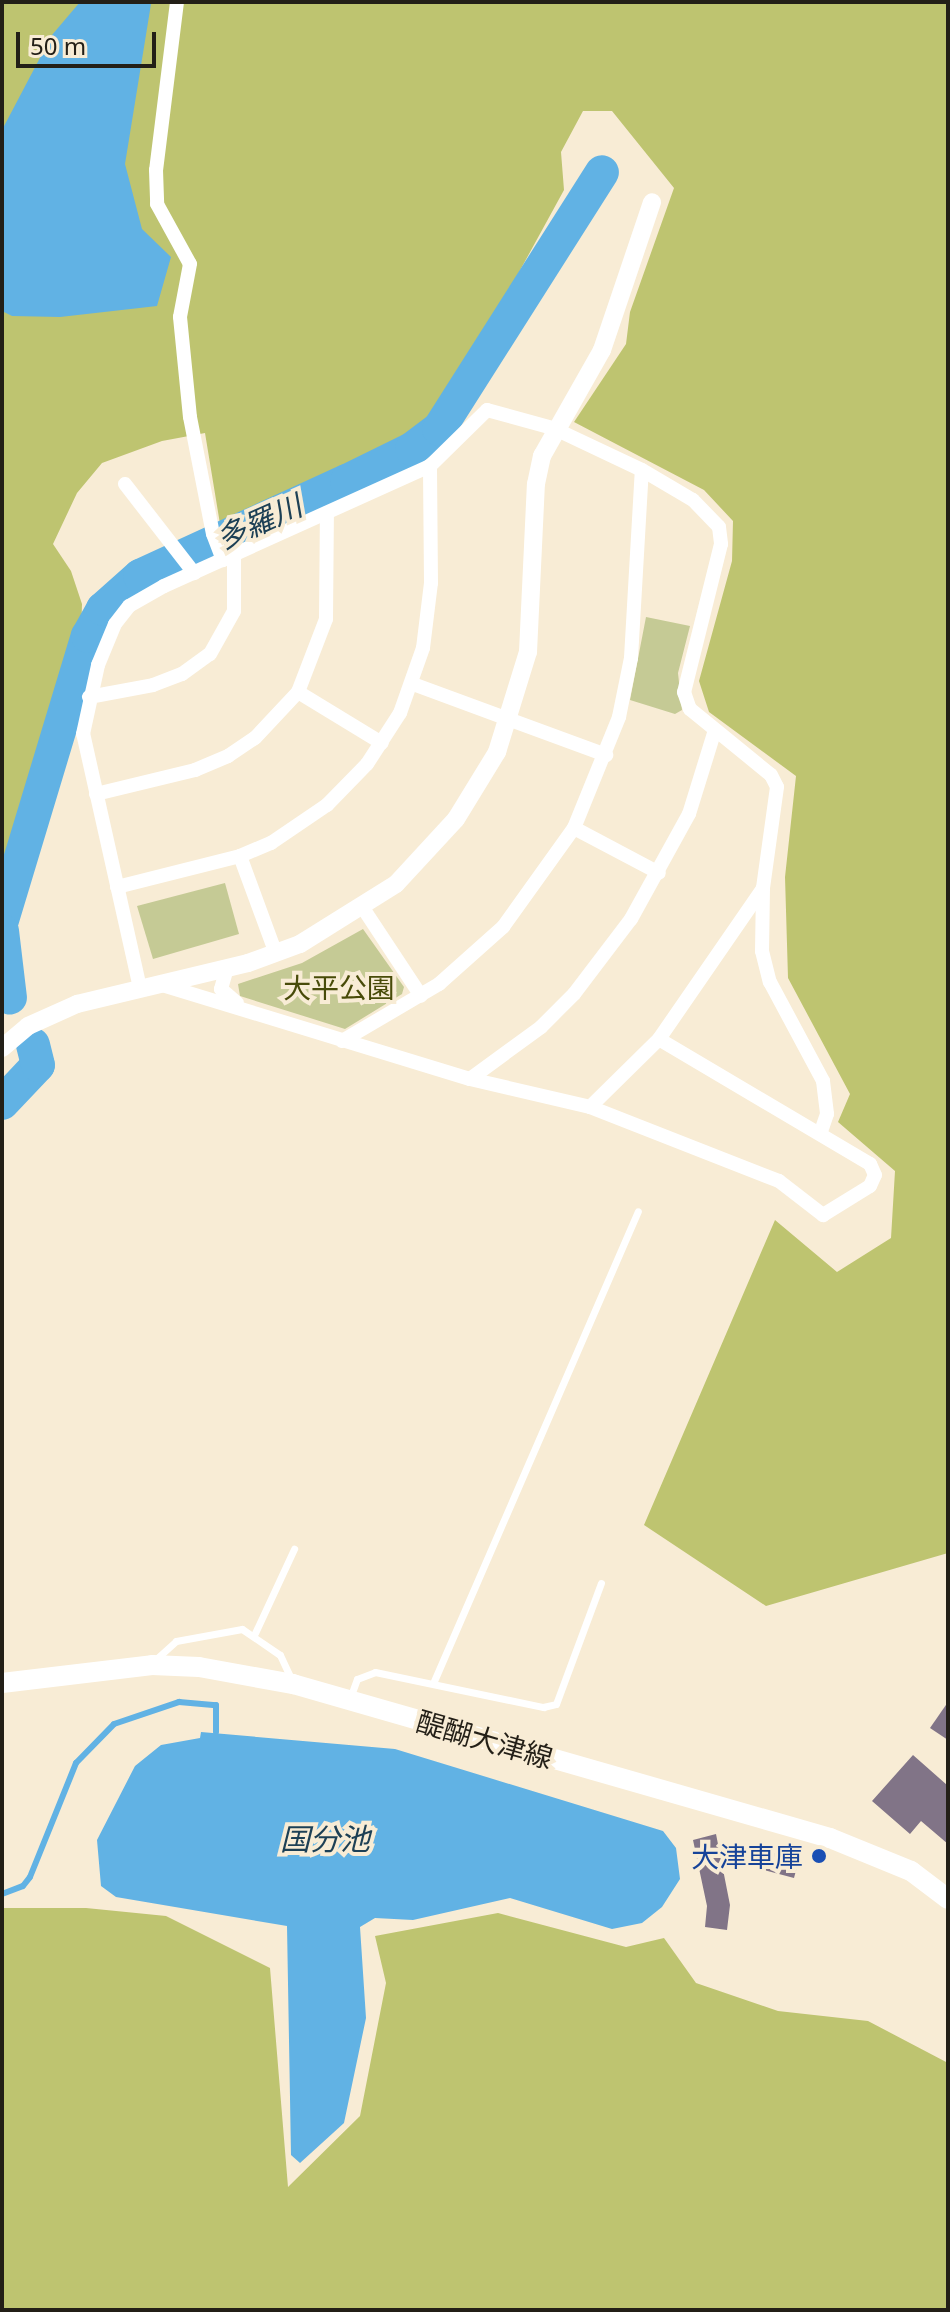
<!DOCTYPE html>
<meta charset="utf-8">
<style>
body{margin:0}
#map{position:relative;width:950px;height:2312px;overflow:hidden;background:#f8ecd5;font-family:"Noto Sans","Noto Sans JP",sans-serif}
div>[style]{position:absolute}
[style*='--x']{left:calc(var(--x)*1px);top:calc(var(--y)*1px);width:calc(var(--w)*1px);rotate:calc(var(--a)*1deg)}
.green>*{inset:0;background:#c5ca95}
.forest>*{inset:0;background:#bec470}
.water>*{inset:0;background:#61b2e4}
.stream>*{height:6px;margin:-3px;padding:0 3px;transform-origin:3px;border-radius:3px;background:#61b2e4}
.river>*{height:34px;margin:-17px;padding:0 17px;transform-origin:17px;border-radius:17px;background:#61b2e4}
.building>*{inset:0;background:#817487}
.service>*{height:7px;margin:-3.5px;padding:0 3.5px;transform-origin:3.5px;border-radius:3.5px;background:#fff}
.minor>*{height:14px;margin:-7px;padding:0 7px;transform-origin:7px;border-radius:7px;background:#fff}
.tertiary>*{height:18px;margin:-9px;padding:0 9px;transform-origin:9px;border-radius:9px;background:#fff}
.secondary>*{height:20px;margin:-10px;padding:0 10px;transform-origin:10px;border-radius:10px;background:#fff}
.dots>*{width:22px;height:22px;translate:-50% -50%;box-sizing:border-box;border:4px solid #f8ecd5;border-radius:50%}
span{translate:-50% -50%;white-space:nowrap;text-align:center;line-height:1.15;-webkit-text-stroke:8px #f8ecd5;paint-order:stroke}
.park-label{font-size:28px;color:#484b09}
.street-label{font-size:28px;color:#231f17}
.transit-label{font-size:28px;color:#164399}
.right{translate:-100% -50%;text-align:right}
.water-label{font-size:30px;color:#1d4055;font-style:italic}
.frame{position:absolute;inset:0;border:4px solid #231f17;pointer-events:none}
.scale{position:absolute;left:16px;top:32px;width:140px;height:36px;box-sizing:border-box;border:4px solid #231f17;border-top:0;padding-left:10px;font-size:24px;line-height:28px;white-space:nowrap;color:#231f17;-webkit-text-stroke:6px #f8ecd5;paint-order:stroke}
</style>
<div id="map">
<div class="green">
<div style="clip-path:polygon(646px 617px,690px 626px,678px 673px,682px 710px,675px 714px,630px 700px)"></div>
<div style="clip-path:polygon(225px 883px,239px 934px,153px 959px,137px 906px)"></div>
<div style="clip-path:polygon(363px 929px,404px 987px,402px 994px,345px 1029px,240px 996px,238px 984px,302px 963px)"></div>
</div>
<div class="forest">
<div style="clip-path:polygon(2px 2px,948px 2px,948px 1553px,766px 1606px,644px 1525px,775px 1220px,837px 1272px,891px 1238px,895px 1171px,838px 1122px,850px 1094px,788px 978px,785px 877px,796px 776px,709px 712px,699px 681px,732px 561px,733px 521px,704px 490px,574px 422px,626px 344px,630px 312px,674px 188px,612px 111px,583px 111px,561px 152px,564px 190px,443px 411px,409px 441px,221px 530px,205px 433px,162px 441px,102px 463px,77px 493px,53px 544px,71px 571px,82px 604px,81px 637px,2px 895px)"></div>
<div style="clip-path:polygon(2px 1908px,86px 1908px,166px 1916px,270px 1968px,288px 2187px,360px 2116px,386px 1983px,375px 1936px,498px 1913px,626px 1947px,664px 1938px,696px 1983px,778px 2011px,868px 2021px,948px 2063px,948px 2310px,2px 2310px)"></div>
</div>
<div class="water">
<div style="clip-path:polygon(80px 2px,151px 4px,125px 164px,142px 229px,171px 257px,157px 306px,60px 317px,12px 316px,2px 311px,2px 130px,52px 35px)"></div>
<div style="clip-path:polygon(201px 1732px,395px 1749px,663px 1831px,676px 1848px,680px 1879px,662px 1907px,642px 1923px,612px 1929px,510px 1898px,413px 1920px,375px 1918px,360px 1927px,366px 2018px,344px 2123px,300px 2163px,291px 2155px,287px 1926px,116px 1897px,101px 1886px,97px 1840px,135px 1766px,161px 1745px,200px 1738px)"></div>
</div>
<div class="stream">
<div style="--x:2;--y:1894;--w:22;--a:-21"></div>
<div style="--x:23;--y:1886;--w:11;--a:-52"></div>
<div style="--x:30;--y:1877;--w:123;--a:-68"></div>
<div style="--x:76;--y:1763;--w:54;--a:-45.7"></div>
<div style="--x:114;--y:1724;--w:69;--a:-18.7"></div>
<div style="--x:179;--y:1702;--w:37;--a:5"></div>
<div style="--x:216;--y:1705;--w:27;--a:90"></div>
</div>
<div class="river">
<div style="--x:2;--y:920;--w:297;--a:-73.2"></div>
<div style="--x:88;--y:636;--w:31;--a:-61"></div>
<div style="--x:103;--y:609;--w:50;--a:-41.7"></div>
<div style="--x:140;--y:576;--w:228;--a:-24.7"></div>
<div style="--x:347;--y:481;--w:72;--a:-26.2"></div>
<div style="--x:412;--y:449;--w:34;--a:-37"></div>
<div style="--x:439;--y:429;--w:304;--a:-57.6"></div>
<div style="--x:2;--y:931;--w:67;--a:83.2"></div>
<div style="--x:2;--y:1103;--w:52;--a:-46.5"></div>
<div style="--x:38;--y:1065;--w:21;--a:-104"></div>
</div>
<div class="building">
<div style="clip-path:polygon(948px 1702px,948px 1740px,930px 1728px)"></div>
<div style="clip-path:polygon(913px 1755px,947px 1785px,948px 1844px,921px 1821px,910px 1834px,872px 1801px)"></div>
<div style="clip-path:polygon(716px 1834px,730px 1905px,727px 1930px,705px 1927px,707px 1906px,693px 1840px)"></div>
<div style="clip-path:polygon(754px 1848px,799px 1859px,794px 1878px,749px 1866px)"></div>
</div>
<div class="service">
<div style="--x:255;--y:1633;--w:93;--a:-65.1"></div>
<div style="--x:155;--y:1660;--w:28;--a:-42"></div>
<div style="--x:176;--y:1641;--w:67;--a:-10.3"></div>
<div style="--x:242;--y:1629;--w:46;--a:34.4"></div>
<div style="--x:280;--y:1655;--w:29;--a:65"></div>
<div style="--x:434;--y:1681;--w:512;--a:-66.54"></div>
<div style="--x:350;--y:1698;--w:20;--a:-70"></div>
<div style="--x:357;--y:1679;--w:19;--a:-21"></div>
<div style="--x:375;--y:1672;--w:172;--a:11.8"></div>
<div style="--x:543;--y:1707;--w:13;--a:-13"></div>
<div style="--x:556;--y:1704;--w:129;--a:-69.6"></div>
</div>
<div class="minor">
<div style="--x:177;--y:2;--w:169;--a:97.1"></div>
<div style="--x:156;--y:170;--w:34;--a:88"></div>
<div style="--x:157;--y:204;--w:68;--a:61.2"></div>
<div style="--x:190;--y:264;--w:54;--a:100.7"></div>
<div style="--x:180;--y:317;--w:100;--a:84.3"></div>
<div style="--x:190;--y:417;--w:119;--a:78.9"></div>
<div style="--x:213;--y:534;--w:28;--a:69"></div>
<div style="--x:125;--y:484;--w:113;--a:52.2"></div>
<div style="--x:413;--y:684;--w:206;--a:20.2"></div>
<div style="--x:298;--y:692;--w:98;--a:31.3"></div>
<div style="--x:89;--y:697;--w:65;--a:-10.6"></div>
<div style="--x:153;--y:685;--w:31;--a:-21"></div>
<div style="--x:182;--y:674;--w:34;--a:-36"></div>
<div style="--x:210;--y:654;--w:49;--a:-60.8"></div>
<div style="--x:234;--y:611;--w:55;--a:-90"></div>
<div style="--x:96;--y:794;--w:102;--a:-13.6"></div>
<div style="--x:195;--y:770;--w:36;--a:-23"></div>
<div style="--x:228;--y:756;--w:32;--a:-34"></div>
<div style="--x:255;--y:738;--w:63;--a:-46.9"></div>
<div style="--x:298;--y:692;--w:78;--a:-69"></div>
<div style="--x:326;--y:619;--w:106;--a:-89.5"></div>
<div style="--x:574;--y:828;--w:96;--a:27.9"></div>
<div style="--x:240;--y:856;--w:104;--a:69.8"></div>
<div style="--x:117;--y:887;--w:127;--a:-14.1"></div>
<div style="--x:240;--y:856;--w:34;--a:-23"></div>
<div style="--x:271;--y:843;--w:68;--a:-34.2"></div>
<div style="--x:327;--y:805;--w:57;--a:-45.7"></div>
<div style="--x:367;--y:764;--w:61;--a:-57.1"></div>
<div style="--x:400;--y:713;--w:69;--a:-70.5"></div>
<div style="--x:423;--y:648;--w:65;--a:-83"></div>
<div style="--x:431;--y:583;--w:117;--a:-90.5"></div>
<div style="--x:363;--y:908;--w:105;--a:56.6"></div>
<div style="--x:227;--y:968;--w:22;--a:106"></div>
<div style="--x:221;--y:989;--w:21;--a:41"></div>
<div style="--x:159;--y:984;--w:325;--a:17"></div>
<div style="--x:470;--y:1079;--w:123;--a:13.1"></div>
<div style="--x:590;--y:1107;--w:203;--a:21.4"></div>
<div style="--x:779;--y:1181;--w:56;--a:37.7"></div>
<div style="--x:823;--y:1215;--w:55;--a:-31.7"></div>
<div style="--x:870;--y:1186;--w:12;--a:-66"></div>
<div style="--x:875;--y:1175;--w:12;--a:-114"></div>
<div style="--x:870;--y:1164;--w:245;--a:-149.4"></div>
<div style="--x:140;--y:988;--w:260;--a:-102.6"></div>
<div style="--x:83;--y:734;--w:71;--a:-77.7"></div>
<div style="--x:98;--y:665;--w:44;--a:-67.5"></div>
<div style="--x:115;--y:624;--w:23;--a:-52"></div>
<div style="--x:129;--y:606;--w:40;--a:-29.7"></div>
<div style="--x:164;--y:586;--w:292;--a:-24.3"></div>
<div style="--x:430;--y:466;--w:80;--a:-44.5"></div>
<div style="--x:487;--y:410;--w:68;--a:15.3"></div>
<div style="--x:553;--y:428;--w:98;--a:25.3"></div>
<div style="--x:642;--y:470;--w:59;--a:30.5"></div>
<div style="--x:693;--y:500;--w:37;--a:46"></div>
<div style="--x:719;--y:527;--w:17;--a:83"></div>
<div style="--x:721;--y:544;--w:153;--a:104"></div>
<div style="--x:684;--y:692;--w:18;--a:71"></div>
<div style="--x:690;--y:709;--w:104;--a:39.2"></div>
<div style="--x:771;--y:775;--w:13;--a:63"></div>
<div style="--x:777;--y:787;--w:102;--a:97.9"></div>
<div style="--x:763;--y:888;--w:63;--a:90.9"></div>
<div style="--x:762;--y:951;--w:32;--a:76"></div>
<div style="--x:770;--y:982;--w:112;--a:61.8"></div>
<div style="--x:823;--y:1081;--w:33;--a:83"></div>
<div style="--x:827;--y:1114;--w:21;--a:109"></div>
<div style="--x:342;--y:1041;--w:113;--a:-30.4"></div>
<div style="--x:439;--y:984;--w:86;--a:-41.7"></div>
<div style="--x:503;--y:927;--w:122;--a:-54.4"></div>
<div style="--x:574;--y:828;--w:120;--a:-67.9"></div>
<div style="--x:619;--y:717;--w:60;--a:-78.5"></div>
<div style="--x:631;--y:658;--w:188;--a:-86.7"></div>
<div style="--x:470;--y:1079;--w:88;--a:-36.2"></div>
<div style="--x:541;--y:1027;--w:47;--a:-45"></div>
<div style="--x:574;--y:994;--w:94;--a:-52.8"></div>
<div style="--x:631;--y:919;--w:120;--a:-61.1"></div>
<div style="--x:689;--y:814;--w:85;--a:-72.8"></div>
<div style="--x:590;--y:1107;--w:97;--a:-44.6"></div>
<div style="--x:659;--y:1039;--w:183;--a:-55.4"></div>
</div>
<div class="tertiary">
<div style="--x:2;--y:1048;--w:34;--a:-40"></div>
<div style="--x:28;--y:1026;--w:54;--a:-24.2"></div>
<div style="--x:77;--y:1004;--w:176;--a:-13.5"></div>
<div style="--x:248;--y:963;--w:55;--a:-20.1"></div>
<div style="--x:300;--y:944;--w:113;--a:-32"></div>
<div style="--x:396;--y:884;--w:88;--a:-47.3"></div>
<div style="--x:456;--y:819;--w:79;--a:-58.5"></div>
<div style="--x:497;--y:752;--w:105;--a:-72.8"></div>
<div style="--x:528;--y:652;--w:168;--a:-87.3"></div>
<div style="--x:536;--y:484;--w:29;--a:-78"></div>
<div style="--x:542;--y:456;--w:122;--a:-60.5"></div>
<div style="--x:602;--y:350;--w:156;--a:-71.3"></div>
</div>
<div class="secondary">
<div style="--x:2;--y:1683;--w:151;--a:-6.8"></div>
<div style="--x:152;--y:1665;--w:47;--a:2.4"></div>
<div style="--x:199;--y:1667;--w:96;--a:10.3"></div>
<div style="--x:293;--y:1684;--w:559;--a:16"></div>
<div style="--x:830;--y:1838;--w:87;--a:22.2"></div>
<div style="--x:911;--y:1871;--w:46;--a:37.1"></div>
</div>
<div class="dots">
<div style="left:819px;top:1856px;background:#1a4fb4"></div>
</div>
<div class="park-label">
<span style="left:339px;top:987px">大平公園</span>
</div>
<div class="street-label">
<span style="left:485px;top:1739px;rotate:16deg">醍醐大津線</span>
</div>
<div class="transit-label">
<span class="right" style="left:803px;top:1856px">大津車庫</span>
</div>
<div class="water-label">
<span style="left:259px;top:522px;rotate:-24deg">多羅川</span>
<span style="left:325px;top:1839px">国分池</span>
</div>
<div class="frame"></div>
<div class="scale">50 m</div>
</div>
